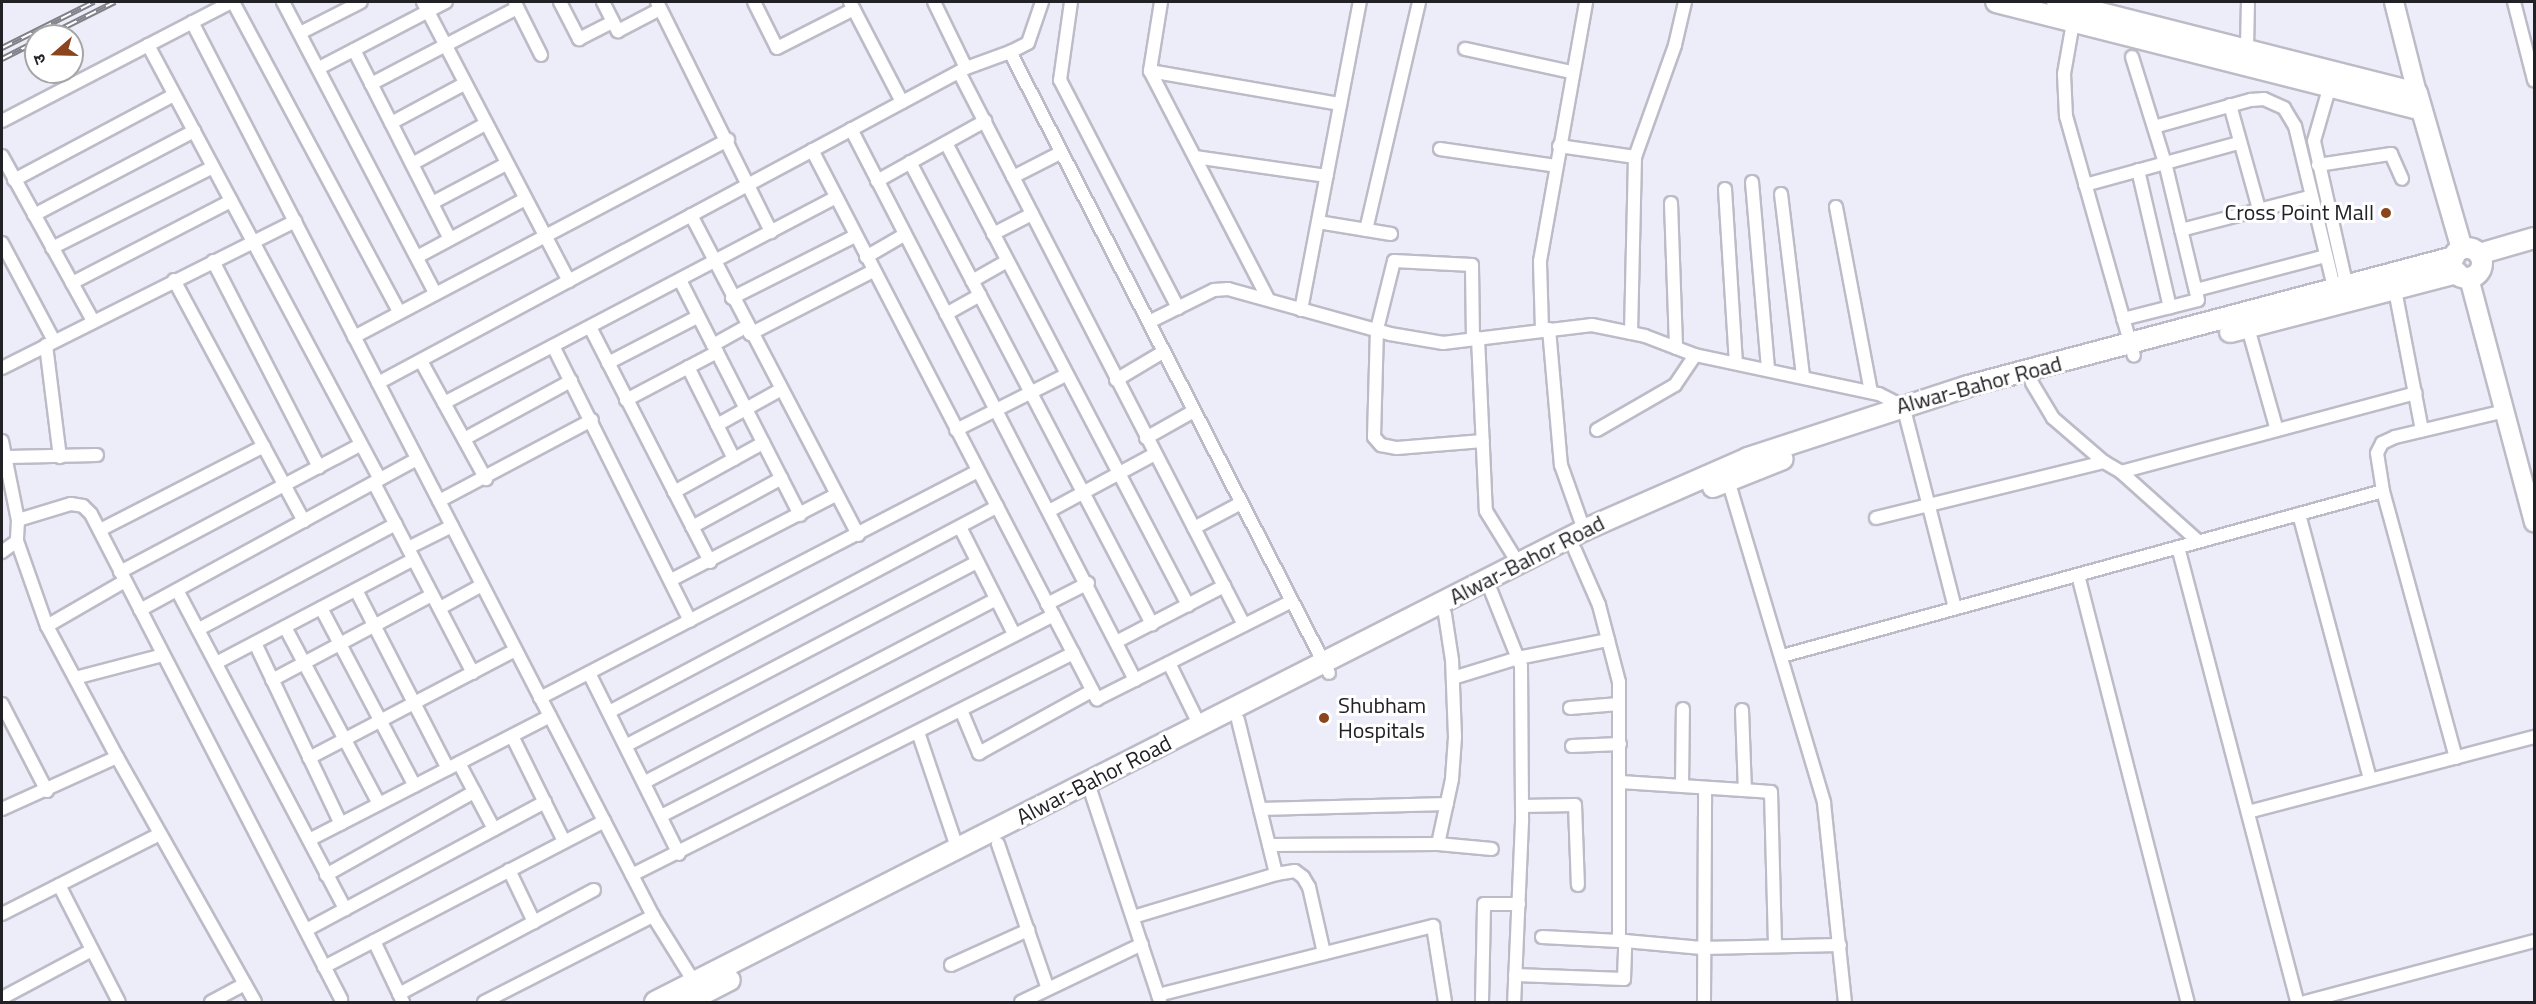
<!DOCTYPE html>
<meta charset="utf-8">
<style>
body{margin:0}
#map{position:relative;width:2536px;height:1004px;overflow:hidden;background:#ededf9;font-family:"Titillium Web","Noto Sans Devanagari",sans-serif}
div>[style]{position:absolute}
[style*='--x']{left:calc(var(--x)*1px);top:calc(var(--y)*1px);width:calc(var(--w)*1px);rotate:calc(var(--a)*1deg)}
.roads{filter:drop-shadow(2px 0 #bcbbc7) drop-shadow(-2px 0 #bcbbc7) drop-shadow(0 2px #bcbbc7) drop-shadow(0 -2px #bcbbc7)}
.street>*{height:12px;margin:-6px;padding:0 6px;transform-origin:6px;border-radius:6px;background:#fff}
.secondary>*{height:18px;margin:-9px;padding:0 9px;transform-origin:9px;border-radius:9px;background:#fff}
.primary>*{height:20px;margin:-10px;padding:0 10px;transform-origin:10px;border-radius:10px;background:#fff}
.primary>.ring{margin:-10px;padding:0;box-sizing:content-box;background:none;border:20px solid #fff;border-radius:50%}
.rail>*{height:6px;margin-top:-3px;transform-origin:0;background:repeating-linear-gradient(90deg,#fff 0 11px,#808088 0 22px);box-sizing:border-box;border-block:2px solid #808088}
.dots>*{width:16px;height:16px;translate:-50% -50%;box-sizing:border-box;border:3px solid #fff;border-radius:50%}
span{translate:-50% -50%;white-space:nowrap;text-align:center;line-height:1.15;-webkit-text-stroke:6px #fff;paint-order:stroke}
.poi-label{font-size:22px;color:#212126}
.right{translate:-100% -50%;text-align:right}
.left{translate:0 -50%;text-align:left}
.street-label{font-size:22px;color:#212126}
.frame{position:absolute;inset:0;border:3px solid #212126;pointer-events:none}
.north{position:absolute;left:24px;top:24px;width:60px;height:60px;box-sizing:border-box;background:#fff;border:2px solid #a6a6a8;border-radius:50%;rotate:250deg;font-size:16px;font-weight:700;line-height:24px;text-align:center;color:#212126}
.north::after{content:'';display:block;margin:auto;width:21px;height:27px;background:#8b451d;clip-path:polygon(50% 0,100% 100%,50% 72%,0 100%)}
</style>
<div id="map">
<div class="roads">
<div class="street">
<div style="--x:233;--y:2;--w:352;--a:61.8"></div>
<div style="--x:283;--y:2;--w:328;--a:62.4"></div>
<div style="--x:423;--y:2;--w:315;--a:62.4"></div>
<div style="--x:560;--y:2;--w:42;--a:62.8"></div>
<div style="--x:579;--y:39;--w:38;--a:-27"></div>
<div style="--x:603;--y:2;--w:33;--a:63"></div>
<div style="--x:618;--y:31;--w:47;--a:-27.6"></div>
<div style="--x:657;--y:2;--w:257;--a:63.6"></div>
<div style="--x:754;--y:2;--w:51;--a:63.4"></div>
<div style="--x:777;--y:48;--w:86;--a:-26.9"></div>
<div style="--x:850;--y:2;--w:113;--a:62.5"></div>
<div style="--x:934;--y:2;--w:73;--a:64.1"></div>
<div style="--x:1042;--y:2;--w:43;--a:108.9"></div>
<div style="--x:1028;--y:43;--w:20;--a:153"></div>
<div style="--x:1010;--y:52;--w:698;--a:62.81"></div>
<div style="--x:1071;--y:2;--w:79;--a:98"></div>
<div style="--x:1060;--y:80;--w:257;--a:62.6"></div>
<div style="--x:1161;--y:2;--w:70;--a:99.1"></div>
<div style="--x:1150;--y:71;--w:257;--a:62.6"></div>
<div style="--x:2514;--y:2;--w:81;--a:75.6"></div>
<div style="--x:515;--y:3;--w:58;--a:63.4"></div>
<div style="--x:2074;--y:17;--w:58;--a:100"></div>
<div style="--x:2064;--y:74;--w:42;--a:87.3"></div>
<div style="--x:2066;--y:116;--w:249;--a:74.2"></div>
<div style="--x:192;--y:22;--w:1006;--a:62.72"></div>
<div style="--x:653;--y:916;--w:81;--a:58.1"></div>
<div style="--x:300;--y:33;--w:68;--a:-26.9"></div>
<div style="--x:148;--y:45;--w:492;--a:61.9"></div>
<div style="--x:2247;--y:48;--w:46;--a:-88.8"></div>
<div style="--x:1465;--y:49;--w:108;--a:12.2"></div>
<div style="--x:354;--y:50;--w:212;--a:63.1"></div>
<div style="--x:319;--y:68;--w:143;--a:-27.5"></div>
<div style="--x:1150;--y:71;--w:193;--a:9.9"></div>
<div style="--x:959;--y:72;--w:622;--a:62.73"></div>
<div style="--x:2331;--y:82;--w:61;--a:106.1"></div>
<div style="--x:2314;--y:141;--w:151;--a:77.3"></div>
<div style="--x:371;--y:84;--w:165;--a:-27.5"></div>
<div style="--x:2230;--y:105;--w:108;--a:74.4"></div>
<div style="--x:2;--y:121;--w:259;--a:-27.4"></div>
<div style="--x:391;--y:123;--w:83;--a:-28.1"></div>
<div style="--x:2154;--y:127;--w:101;--a:-15.6"></div>
<div style="--x:2251;--y:100;--w:13;--a:-4"></div>
<div style="--x:2264;--y:99;--w:22;--a:24"></div>
<div style="--x:2284;--y:108;--w:21;--a:59"></div>
<div style="--x:2295;--y:126;--w:170;--a:76.4"></div>
<div style="--x:851;--y:129;--w:620;--a:62.73"></div>
<div style="--x:946;--y:143;--w:522;--a:62.35"></div>
<div style="--x:1559;--y:146;--w:77;--a:8.2"></div>
<div style="--x:1440;--y:149;--w:117;--a:8.3"></div>
<div style="--x:812;--y:150;--w:619;--a:62.57"></div>
<div style="--x:1097;--y:699;--w:218;--a:-26.7"></div>
<div style="--x:2;--y:156;--w:188;--a:61.1"></div>
<div style="--x:1195;--y:157;--w:133;--a:8.2"></div>
<div style="--x:910;--y:162;--w:522;--a:62.35"></div>
<div style="--x:412;--y:164;--w:83;--a:-28.7"></div>
<div style="--x:2318;--y:165;--w:74;--a:-8.6"></div>
<div style="--x:2391;--y:154;--w:27;--a:66"></div>
<div style="--x:2138;--y:170;--w:141;--a:76.9"></div>
<div style="--x:1013;--y:177;--w:53;--a:-27.1"></div>
<div style="--x:14;--y:180;--w:181;--a:-28"></div>
<div style="--x:877;--y:181;--w:124;--a:-29.1"></div>
<div style="--x:1752;--y:182;--w:188;--a:85.1"></div>
<div style="--x:2085;--y:185;--w:160;--a:-15.3"></div>
<div style="--x:1725;--y:189;--w:174;--a:86.4"></div>
<div style="--x:1781;--y:194;--w:184;--a:83.1"></div>
<div style="--x:432;--y:203;--w:84;--a:-27.8"></div>
<div style="--x:1671;--y:203;--w:145;--a:88"></div>
<div style="--x:1836;--y:207;--w:188;--a:79.3"></div>
<div style="--x:34;--y:215;--w:181;--a:-27.7"></div>
<div style="--x:691;--y:215;--w:361;--a:62.4"></div>
<div style="--x:1318;--y:222;--w:74;--a:9.3"></div>
<div style="--x:1366;--y:230;--w:234;--a:-76.9"></div>
<div style="--x:2181;--y:230;--w:135;--a:-14.5"></div>
<div style="--x:993;--y:234;--w:44;--a:-27.1"></div>
<div style="--x:2;--y:243;--w:111;--a:62"></div>
<div style="--x:52;--y:248;--w:180;--a:-26.7"></div>
<div style="--x:417;--y:257;--w:123;--a:-28.2"></div>
<div style="--x:866;--y:257;--w:44;--a:-30.1"></div>
<div style="--x:213;--y:261;--w:232;--a:62.8"></div>
<div style="--x:174;--y:280;--w:274;--a:61.7"></div>
<div style="--x:680;--y:280;--w:73;--a:63.1"></div>
<div style="--x:713;--y:345;--w:38;--a:-29"></div>
<div style="--x:972;--y:281;--w:40;--a:-29.7"></div>
<div style="--x:72;--y:283;--w:179;--a:-27.3"></div>
<div style="--x:2196;--y:290;--w:134;--a:-14.7"></div>
<div style="--x:2395;--y:290;--w:143;--a:79.1"></div>
<div style="--x:732;--y:298;--w:138;--a:-26.8"></div>
<div style="--x:1301;--y:310;--w:314;--a:-79.2"></div>
<div style="--x:946;--y:314;--w:39;--a:-29"></div>
<div style="--x:2123;--y:319;--w:77;--a:-14.2"></div>
<div style="--x:2198;--y:300;--w:141;--a:-103.5"></div>
<div style="--x:2165;--y:163;--w:111;--a:-107.3"></div>
<div style="--x:1149;--y:322;--w:72;--a:-26.2"></div>
<div style="--x:1214;--y:290;--w:14;--a:-4"></div>
<div style="--x:1228;--y:289;--w:168;--a:15.5"></div>
<div style="--x:1390;--y:334;--w:54;--a:9.6"></div>
<div style="--x:1443;--y:343;--w:150;--a:-6.9"></div>
<div style="--x:1592;--y:325;--w:54;--a:11.7"></div>
<div style="--x:1645;--y:336;--w:53;--a:20.8"></div>
<div style="--x:1695;--y:355;--w:188;--a:12"></div>
<div style="--x:1879;--y:394;--w:25;--a:27"></div>
<div style="--x:590;--y:327;--w:264;--a:62.9"></div>
<div style="--x:2248;--y:328;--w:103;--a:74.2"></div>
<div style="--x:1549;--y:329;--w:137;--a:85"></div>
<div style="--x:1561;--y:465;--w:69;--a:70.5"></div>
<div style="--x:1542;--y:330;--w:69;--a:-91.7"></div>
<div style="--x:1540;--y:261;--w:263;--a:-79.9"></div>
<div style="--x:1631;--y:333;--w:176;--a:-88.7"></div>
<div style="--x:1635;--y:157;--w:119;--a:-70.3"></div>
<div style="--x:1675;--y:45;--w:44;--a:-76.9"></div>
<div style="--x:750;--y:334;--w:138;--a:-27.1"></div>
<div style="--x:354;--y:337;--w:423;--a:-27.8"></div>
<div style="--x:1478;--y:338;--w:173;--a:87.4"></div>
<div style="--x:1486;--y:511;--w:61;--a:58.4"></div>
<div style="--x:1473;--y:339;--w:74;--a:-90.8"></div>
<div style="--x:1472;--y:265;--w:78;--a:-177.1"></div>
<div style="--x:1394;--y:261;--w:70;--a:104"></div>
<div style="--x:1377;--y:329;--w:108;--a:91.6"></div>
<div style="--x:1374;--y:437;--w:11;--a:49"></div>
<div style="--x:1381;--y:445;--w:16;--a:11"></div>
<div style="--x:1397;--y:448;--w:86;--a:-4.7"></div>
<div style="--x:46;--y:345;--w:113;--a:82.9"></div>
<div style="--x:553;--y:346;--w:307;--a:63.5"></div>
<div style="--x:421;--y:361;--w:135;--a:61.2"></div>
<div style="--x:608;--y:363;--w:100;--a:-27.3"></div>
<div style="--x:688;--y:367;--w:103;--a:63.4"></div>
<div style="--x:2;--y:368;--w:328;--a:-26.6"></div>
<div style="--x:1116;--y:380;--w:55;--a:-30.8"></div>
<div style="--x:378;--y:383;--w:667;--a:-28.18"></div>
<div style="--x:966;--y:68;--w:47;--a:-20"></div>
<div style="--x:2032;--y:383;--w:41;--a:59"></div>
<div style="--x:2053;--y:418;--w:67;--a:40.8"></div>
<div style="--x:2104;--y:462;--w:20;--a:30"></div>
<div style="--x:2121;--y:472;--w:103;--a:41.9"></div>
<div style="--x:626;--y:400;--w:103;--a:-27.8"></div>
<div style="--x:717;--y:352;--w:183;--a:63"></div>
<div style="--x:444;--y:403;--w:441;--a:-27.7"></div>
<div style="--x:1906;--y:417;--w:197;--a:75.6"></div>
<div style="--x:717;--y:425;--w:72;--a:-29.1"></div>
<div style="--x:956;--y:430;--w:123;--a:-26.6"></div>
<div style="--x:1597;--y:430;--w:90;--a:-30"></div>
<div style="--x:1675;--y:385;--w:36;--a:-56"></div>
<div style="--x:1146;--y:438;--w:55;--a:-29.4"></div>
<div style="--x:464;--y:439;--w:122;--a:-28.5"></div>
<div style="--x:2;--y:441;--w:81;--a:78.6"></div>
<div style="--x:18;--y:520;--w:21;--a:93"></div>
<div style="--x:17;--y:541;--w:19;--a:144"></div>
<div style="--x:8;--y:457;--w:89;--a:-1.3"></div>
<div style="--x:2121;--y:472;--w:305;--a:-15"></div>
<div style="--x:1728;--y:480;--w:337;--a:73.4"></div>
<div style="--x:1824;--y:803;--w:200;--a:84"></div>
<div style="--x:374;--y:483;--w:214;--a:62.5"></div>
<div style="--x:674;--y:492;--w:102;--a:-28.8"></div>
<div style="--x:439;--y:501;--w:173;--a:-27.9"></div>
<div style="--x:1049;--y:511;--w:120;--a:-28.3"></div>
<div style="--x:2299;--y:514;--w:274;--a:75"></div>
<div style="--x:1876;--y:518;--w:235;--a:-13.8"></div>
<div style="--x:18;--y:520;--w:55;--a:-16.8"></div>
<div style="--x:71;--y:504;--w:12;--a:9"></div>
<div style="--x:83;--y:506;--w:11;--a:45"></div>
<div style="--x:91;--y:514;--w:546;--a:62.73"></div>
<div style="--x:692;--y:527;--w:102;--a:-28.6"></div>
<div style="--x:960;--y:527;--w:120;--a:63.2"></div>
<div style="--x:1194;--y:528;--w:53;--a:-28"></div>
<div style="--x:100;--y:530;--w:184;--a:-27.1"></div>
<div style="--x:17;--y:541;--w:90;--a:70.6"></div>
<div style="--x:47;--y:626;--w:149;--a:61.9"></div>
<div style="--x:2178;--y:547;--w:470;--a:75.3"></div>
<div style="--x:408;--y:548;--w:49;--a:-26.6"></div>
<div style="--x:120;--y:572;--w:272;--a:-27.9"></div>
<div style="--x:2078;--y:575;--w:441;--a:75.6"></div>
<div style="--x:671;--y:580;--w:186;--a:-27.3"></div>
<div style="--x:177;--y:590;--w:361;--a:62.2"></div>
<div style="--x:356;--y:590;--w:201;--a:62.8"></div>
<div style="--x:1491;--y:591;--w:81;--a:68.2"></div>
<div style="--x:1521;--y:666;--w:156;--a:89.6"></div>
<div style="--x:1522;--y:822;--w:180;--a:92.5"></div>
<div style="--x:1047;--y:604;--w:46;--a:-27.1"></div>
<div style="--x:321;--y:608;--w:201;--a:62.2"></div>
<div style="--x:440;--y:608;--w:48;--a:-28.7"></div>
<div style="--x:140;--y:610;--w:315;--a:-28.6"></div>
<div style="--x:47;--y:626;--w:90;--a:-30"></div>
<div style="--x:285;--y:627;--w:200;--a:62"></div>
<div style="--x:199;--y:629;--w:223;--a:-28.1"></div>
<div style="--x:1116;--y:642;--w:122;--a:-27.4"></div>
<div style="--x:255;--y:643;--w:200;--a:64.6"></div>
<div style="--x:1782;--y:656;--w:623;--a:-15.35"></div>
<div style="--x:218;--y:662;--w:221;--a:-27.7"></div>
<div style="--x:1169;--y:663;--w:70;--a:63.8"></div>
<div style="--x:589;--y:673;--w:202;--a:63.6"></div>
<div style="--x:75;--y:678;--w:91;--a:-14.6"></div>
<div style="--x:1453;--y:678;--w:68;--a:-17.1"></div>
<div style="--x:1518;--y:658;--w:92;--a:-11.3"></div>
<div style="--x:272;--y:680;--w:181;--a:-28"></div>
<div style="--x:540;--y:698;--w:492;--a:-27.4"></div>
<div style="--x:2;--y:704;--w:98;--a:62.7"></div>
<div style="--x:1570;--y:708;--w:49;--a:-4.7"></div>
<div style="--x:961;--y:710;--w:47;--a:67.3"></div>
<div style="--x:979;--y:753;--w:129;--a:-28.8"></div>
<div style="--x:1742;--y:710;--w:80;--a:87.9"></div>
<div style="--x:611;--y:711;--w:437;--a:-27.9"></div>
<div style="--x:1238;--y:720;--w:159;--a:76.1"></div>
<div style="--x:1276;--y:874;--w:19;--a:-9"></div>
<div style="--x:1295;--y:871;--w:10;--a:37"></div>
<div style="--x:1303;--y:877;--w:12;--a:59"></div>
<div style="--x:1309;--y:887;--w:68;--a:77.2"></div>
<div style="--x:918;--y:732;--w:125;--a:71.3"></div>
<div style="--x:512;--y:736;--w:117;--a:63.7"></div>
<div style="--x:627;--y:745;--w:395;--a:-27.6"></div>
<div style="--x:1572;--y:746;--w:48;--a:-2.4"></div>
<div style="--x:309;--y:758;--w:233;--a:-27.6"></div>
<div style="--x:2456;--y:758;--w:277;--a:-105.3"></div>
<div style="--x:2383;--y:491;--w:38;--a:-99"></div>
<div style="--x:2377;--y:453;--w:11;--a:-63"></div>
<div style="--x:2382;--y:443;--w:14;--a:-25"></div>
<div style="--x:2395;--y:437;--w:113;--a:-13.3"></div>
<div style="--x:459;--y:763;--w:75;--a:62.1"></div>
<div style="--x:645;--y:782;--w:396;--a:-27.5"></div>
<div style="--x:1621;--y:782;--w:150;--a:3.8"></div>
<div style="--x:1771;--y:792;--w:154;--a:88.5"></div>
<div style="--x:1088;--y:783;--w:230;--a:71.7"></div>
<div style="--x:1682;--y:786;--w:77;--a:-89.3"></div>
<div style="--x:1522;--y:806;--w:53;--a:-1.1"></div>
<div style="--x:1575;--y:805;--w:80;--a:87.9"></div>
<div style="--x:2;--y:809;--w:126;--a:-24.3"></div>
<div style="--x:117;--y:757;--w:281;--a:60.6"></div>
<div style="--x:1260;--y:809;--w:187;--a:-1.5"></div>
<div style="--x:2248;--y:812;--w:296;--a:-14.7"></div>
<div style="--x:661;--y:816;--w:441;--a:-27.1"></div>
<div style="--x:309;--y:840;--w:271;--a:-27.2"></div>
<div style="--x:998;--y:844;--w:153;--a:71"></div>
<div style="--x:1438;--y:844;--w:66;--a:-77.8"></div>
<div style="--x:1452;--y:779;--w:42;--a:-85.9"></div>
<div style="--x:1455;--y:737;--w:77;--a:-92.2"></div>
<div style="--x:1452;--y:660;--w:47;--a:-98.7"></div>
<div style="--x:1269;--y:845;--w:169;--a:-0.3"></div>
<div style="--x:1438;--y:844;--w:54;--a:5.3"></div>
<div style="--x:509;--y:870;--w:58;--a:64.3"></div>
<div style="--x:326;--y:875;--w:170;--a:-29.3"></div>
<div style="--x:632;--y:875;--w:494;--a:-26.7"></div>
<div style="--x:59;--y:885;--w:131;--a:62.9"></div>
<div style="--x:2;--y:914;--w:175;--a:-26.9"></div>
<div style="--x:1133;--y:917;--w:149;--a:-16.7"></div>
<div style="--x:308;--y:929;--w:269;--a:-28.2"></div>
<div style="--x:1542;--y:937;--w:77;--a:3"></div>
<div style="--x:1619;--y:941;--w:259;--a:-90"></div>
<div style="--x:1619;--y:682;--w:80;--a:-104.6"></div>
<div style="--x:1599;--y:605;--w:60;--a:-113.6"></div>
<div style="--x:374;--y:941;--w:68;--a:64.6"></div>
<div style="--x:951;--y:965;--w:85;--a:-24.4"></div>
<div style="--x:324;--y:967;--w:316;--a:-27.5"></div>
<div style="--x:1515;--y:975;--w:109;--a:2.1"></div>
<div style="--x:1624;--y:979;--w:38;--a:-88"></div>
<div style="--x:1625;--y:941;--w:77;--a:5.2"></div>
<div style="--x:1702;--y:948;--w:138;--a:-1.2"></div>
<div style="--x:399;--y:994;--w:221;--a:-28.1"></div>
<div style="--x:1158;--y:995;--w:284;--a:-14.1"></div>
<div style="--x:1433;--y:926;--w:77;--a:81"></div>
<div style="--x:2;--y:998;--w:102;--a:-28.1"></div>
<div style="--x:211;--y:1002;--w:38;--a:-28"></div>
<div style="--x:484;--y:1002;--w:190;--a:-27"></div>
<div style="--x:1021;--y:1002;--w:134;--a:-25.6"></div>
<div style="--x:1482;--y:1002;--w:98;--a:-88.8"></div>
<div style="--x:1484;--y:904;--w:35;--a:0"></div>
<div style="--x:1704;--y:1002;--w:214;--a:-89.7"></div>
<div style="--x:2305;--y:1002;--w:237;--a:-14.9"></div>
</div>
<div class="secondary">
<div style="--x:2394;--y:2;--w:94;--a:75.8"></div>
<div style="--x:2469;--y:278;--w:253;--a:75.1"></div>
</div>
<div class="primary">
<div style="--x:1996;--y:2;--w:439;--a:14.2"></div>
<div style="--x:2057;--y:2;--w:371;--a:14.2"></div>
<div style="--x:2417;--y:93;--w:162;--a:73.9"></div>
<div class="ring" style="left:2452px;top:248px;width:10px;height:10px"></div>
<div style="--x:2479;--y:254;--w:57;--a:-16.2"></div>
<div style="--x:2230;--y:332;--w:235;--a:-14.6"></div>
<div style="--x:1713;--y:487;--w:75;--a:-21.8"></div>
<div style="--x:655;--y:1002;--w:1042;--a:-26.93"></div>
<div style="--x:1584;--y:530;--w:179;--a:-23.7"></div>
<div style="--x:1748;--y:458;--w:231;--a:-18.1"></div>
<div style="--x:1968;--y:386;--w:503;--a:-14.87"></div>
<div style="--x:687;--y:1002;--w:48;--a:-27.1"></div>
</div>
</div>
<div class="rail">
<div style="--x:47;--y:36;--w:76;--a:-26.6"></div>
<div style="--x:2;--y:48;--w:103;--a:-26.6"></div>
<div style="--x:2;--y:59;--w:38;--a:-27"></div>
</div>
<div class="dots">
<div style="left:2386px;top:213px;background:#8b451d"></div>
<div style="left:1324px;top:718px;background:#8b451d"></div>
</div>
<div class="poi-label">
<span class="right" style="left:2374px;top:213px">Cross Point Mall</span>
<span class="left" style="left:1338px;top:718px">Shubham<br>Hospitals</span>
</div>
<div class="street-label">
<span style="left:1979px;top:385px;rotate:-15deg">Alwar-Bahor Road</span>
<span style="left:1527px;top:560px;rotate:-27deg">Alwar-Bahor Road</span>
<span style="left:1094px;top:780px;rotate:-27deg">Alwar-Bahor Road</span>
</div>
<div class="frame"></div>
<div class="north">उ</div>
</div>
